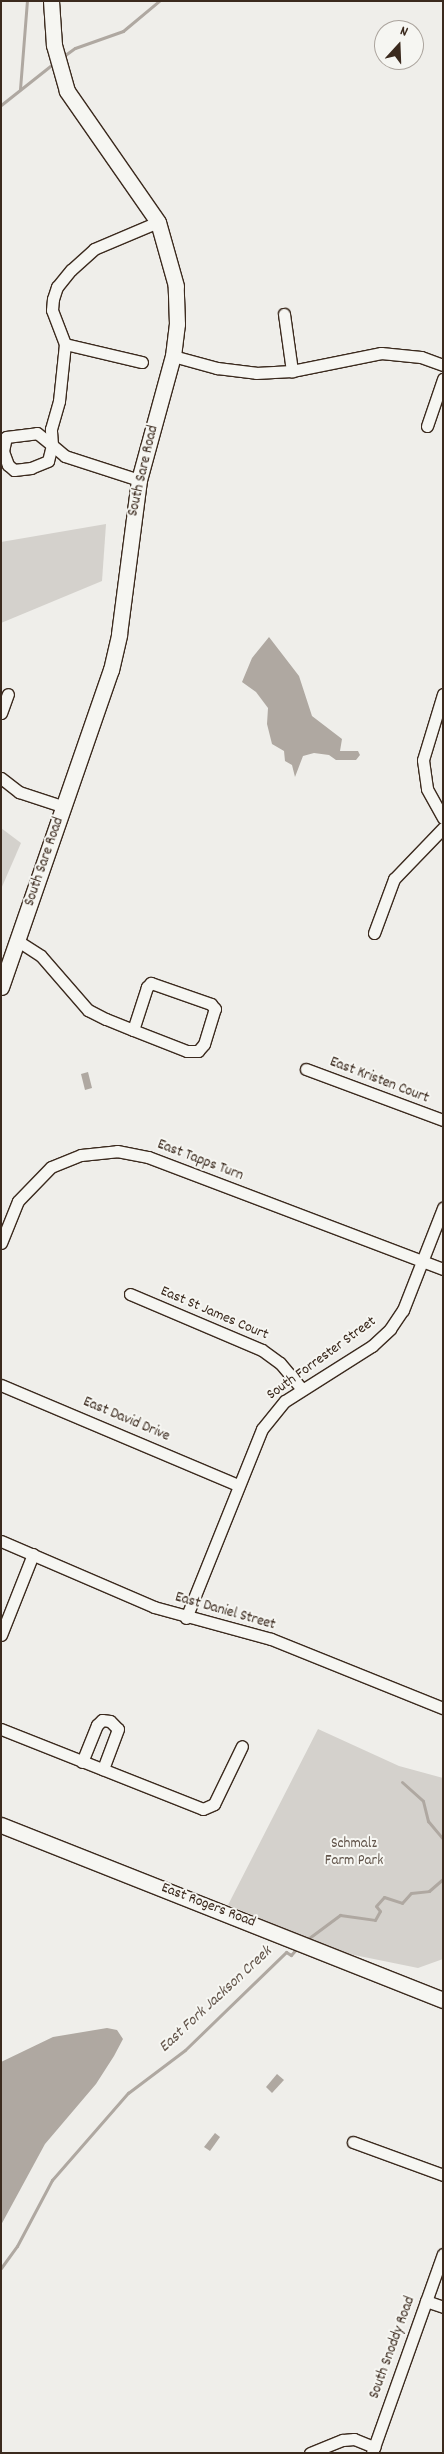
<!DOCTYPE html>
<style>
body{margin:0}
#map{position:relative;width:444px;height:2454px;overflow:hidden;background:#efeeea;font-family:Dekko,sans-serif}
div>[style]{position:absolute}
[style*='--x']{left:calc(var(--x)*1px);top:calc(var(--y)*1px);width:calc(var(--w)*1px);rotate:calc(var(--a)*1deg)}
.green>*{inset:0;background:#d4d1cc}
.water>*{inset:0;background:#afa8a1}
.stream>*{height:3px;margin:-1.5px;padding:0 1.5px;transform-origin:1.5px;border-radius:1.5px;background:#afa8a1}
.roads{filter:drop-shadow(1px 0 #3b2a1e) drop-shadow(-1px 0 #3b2a1e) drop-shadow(0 1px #3b2a1e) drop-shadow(0 -1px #3b2a1e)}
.minor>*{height:11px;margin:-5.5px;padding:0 5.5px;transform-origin:5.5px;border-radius:5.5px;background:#f6f6f2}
.major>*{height:15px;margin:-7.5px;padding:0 7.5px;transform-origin:7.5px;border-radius:7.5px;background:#f6f6f2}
span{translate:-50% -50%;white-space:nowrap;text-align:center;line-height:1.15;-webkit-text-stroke:4px #f6f6f2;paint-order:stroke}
.street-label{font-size:15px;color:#3b2a1e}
.park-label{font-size:15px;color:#61544a}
.water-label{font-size:16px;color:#64564c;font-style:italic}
.frame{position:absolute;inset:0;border:2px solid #3b2a1e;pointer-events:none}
.north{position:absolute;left:374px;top:20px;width:50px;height:50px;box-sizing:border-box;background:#f6f6f2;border:1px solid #aba49d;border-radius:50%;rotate:20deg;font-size:14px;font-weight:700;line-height:20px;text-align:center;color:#3b2a1e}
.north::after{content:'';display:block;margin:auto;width:18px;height:22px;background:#3b2a1e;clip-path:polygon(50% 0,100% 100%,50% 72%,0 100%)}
</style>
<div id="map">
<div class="green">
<div style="clip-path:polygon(106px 524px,102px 581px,1px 623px,1px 542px)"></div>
<div style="clip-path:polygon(1px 828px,21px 843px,1px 889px)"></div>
<div style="clip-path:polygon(318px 1729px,399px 1766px,443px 1778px,443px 1959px,418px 1968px,310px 1946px,310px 1939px,228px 1905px)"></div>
</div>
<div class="water">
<div style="clip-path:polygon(269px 637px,299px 676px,312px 716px,342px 739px,340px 751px,358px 751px,360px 755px,356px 760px,336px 760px,329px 755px,314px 753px,303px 756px,295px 777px,292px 765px,285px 761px,284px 751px,272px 744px,267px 724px,268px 708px,256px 692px,242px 682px,252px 658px)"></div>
<div style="clip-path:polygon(88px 1072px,92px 1088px,85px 1090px,81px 1074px)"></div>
<div style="clip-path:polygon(107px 2028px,117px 2030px,123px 2039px,114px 2056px,96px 2084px,45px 2144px,1px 2225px,1px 2062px,53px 2037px)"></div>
<div style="clip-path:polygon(277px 2074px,284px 2080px,272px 2093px,266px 2087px)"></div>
<div style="clip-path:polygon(215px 2133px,220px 2137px,210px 2151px,204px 2147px)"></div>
</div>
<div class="stream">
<div style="--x:61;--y:58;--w:17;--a:-36"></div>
<div style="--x:75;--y:48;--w:51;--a:-19.5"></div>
<div style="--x:123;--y:31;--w:47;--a:-39.8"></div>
<div style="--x:20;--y:89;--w:88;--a:-85.5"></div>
<div style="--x:1;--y:105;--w:68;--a:-38.4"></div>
<div style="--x:402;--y:1782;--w:28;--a:42"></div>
<div style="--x:423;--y:1801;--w:21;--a:76"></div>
<div style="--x:428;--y:1821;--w:23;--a:50"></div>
<div style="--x:305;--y:1941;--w:44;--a:-36.6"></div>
<div style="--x:340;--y:1915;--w:35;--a:8"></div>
<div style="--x:375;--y:1920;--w:10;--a:-61"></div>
<div style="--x:380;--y:1911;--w:6;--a:-129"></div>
<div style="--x:376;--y:1906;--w:12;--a:-48"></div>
<div style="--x:384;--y:1897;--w:19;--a:18"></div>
<div style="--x:402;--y:1903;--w:13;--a:-48"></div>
<div style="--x:411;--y:1893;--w:18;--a:-6"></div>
<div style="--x:429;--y:1891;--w:18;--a:-41"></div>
<div style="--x:1;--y:2268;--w:27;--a:-54"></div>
<div style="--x:17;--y:2246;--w:75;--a:-62.1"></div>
<div style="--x:52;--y:2180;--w:116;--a:-48.9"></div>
<div style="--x:128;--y:2093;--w:71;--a:-37"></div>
<div style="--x:185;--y:2050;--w:141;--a:-44.1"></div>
<div style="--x:286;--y:1952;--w:6;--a:31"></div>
<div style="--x:291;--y:1955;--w:9;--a:-49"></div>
</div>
<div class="roads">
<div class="minor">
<div style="--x:284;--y:314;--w:58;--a:82"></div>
<div style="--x:65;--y:344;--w:79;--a:13.2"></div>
<div style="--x:173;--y:356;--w:46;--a:15.3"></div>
<div style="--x:217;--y:368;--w:39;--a:7"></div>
<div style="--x:256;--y:373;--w:36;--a:-3"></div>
<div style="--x:292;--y:371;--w:91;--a:-11.4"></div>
<div style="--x:381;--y:353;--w:40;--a:5.7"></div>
<div style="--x:421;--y:357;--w:23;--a:20"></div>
<div style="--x:427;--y:426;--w:50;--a:-71.2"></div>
<div style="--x:37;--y:433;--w:19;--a:39"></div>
<div style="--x:52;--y:445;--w:16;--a:104"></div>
<div style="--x:48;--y:461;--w:18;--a:158"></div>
<div style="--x:31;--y:468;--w:17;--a:173"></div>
<div style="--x:14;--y:470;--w:8;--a:-140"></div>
<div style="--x:8;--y:465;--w:15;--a:-110"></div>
<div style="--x:3;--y:451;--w:14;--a:-78"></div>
<div style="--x:6;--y:437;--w:31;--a:-7"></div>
<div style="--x:139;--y:480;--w:78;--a:-162"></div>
<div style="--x:65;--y:456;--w:17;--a:-140"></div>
<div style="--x:52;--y:445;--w:16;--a:-94"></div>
<div style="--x:51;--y:429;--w:29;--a:-74"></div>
<div style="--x:59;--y:401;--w:57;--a:-84"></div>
<div style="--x:65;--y:344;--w:36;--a:-111"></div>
<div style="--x:52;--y:310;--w:11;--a:-85"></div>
<div style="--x:53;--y:299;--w:13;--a:-72"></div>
<div style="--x:57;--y:287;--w:22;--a:-51"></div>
<div style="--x:71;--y:270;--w:31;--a:-42"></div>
<div style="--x:94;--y:249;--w:69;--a:-22.9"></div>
<div style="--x:443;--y:694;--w:69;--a:106.9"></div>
<div style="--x:423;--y:760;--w:29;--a:82"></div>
<div style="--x:427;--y:789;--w:33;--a:61"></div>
<div style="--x:1;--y:713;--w:20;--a:-70"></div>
<div style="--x:1;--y:778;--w:23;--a:38"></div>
<div style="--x:19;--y:792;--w:48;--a:18.1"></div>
<div style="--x:374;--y:933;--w:58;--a:-69.7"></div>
<div style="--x:394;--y:879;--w:71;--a:-46.1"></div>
<div style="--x:18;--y:941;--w:27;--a:33"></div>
<div style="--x:41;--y:956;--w:72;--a:49"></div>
<div style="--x:88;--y:1010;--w:20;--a:27"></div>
<div style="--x:106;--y:1019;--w:29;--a:22"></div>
<div style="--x:133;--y:1030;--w:58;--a:21.3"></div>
<div style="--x:187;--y:1051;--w:11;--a:0"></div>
<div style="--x:198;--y:1051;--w:9;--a:-49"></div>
<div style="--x:204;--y:1044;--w:37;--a:-73"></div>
<div style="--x:215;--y:1009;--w:6;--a:-129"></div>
<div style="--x:211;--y:1004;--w:64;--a:-160.7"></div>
<div style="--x:151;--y:983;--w:6;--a:135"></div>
<div style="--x:147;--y:987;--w:45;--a:108"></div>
<div style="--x:306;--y:1069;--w:146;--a:20.4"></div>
<div style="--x:1;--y:1243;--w:45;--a:-68"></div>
<div style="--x:18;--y:1201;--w:47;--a:-45.9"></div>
<div style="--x:51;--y:1167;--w:32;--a:-22"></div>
<div style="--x:81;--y:1155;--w:36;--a:-6"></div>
<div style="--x:117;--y:1151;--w:32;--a:11"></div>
<div style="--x:148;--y:1157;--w:316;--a:20.8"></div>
<div style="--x:130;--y:1294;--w:143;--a:23"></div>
<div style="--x:262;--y:1350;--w:22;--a:36"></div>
<div style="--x:280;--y:1363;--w:34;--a:50"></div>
<div style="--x:1;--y:1385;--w:257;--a:22.9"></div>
<div style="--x:1;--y:1541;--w:167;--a:23.3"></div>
<div style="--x:154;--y:1607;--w:121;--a:15.3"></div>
<div style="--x:271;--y:1639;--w:185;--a:21.9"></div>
<div style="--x:186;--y:1618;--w:204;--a:-68.1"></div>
<div style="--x:262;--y:1429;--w:36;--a:-51"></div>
<div style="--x:285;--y:1401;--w:103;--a:-32.3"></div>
<div style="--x:372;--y:1346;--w:25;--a:-43"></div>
<div style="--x:390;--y:1329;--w:23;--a:-56"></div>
<div style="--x:403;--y:1310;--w:110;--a:-68.6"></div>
<div style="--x:1;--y:1635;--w:87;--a:-68.4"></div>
<div style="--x:1;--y:1729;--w:217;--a:21.6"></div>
<div style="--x:203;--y:1809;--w:12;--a:-24"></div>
<div style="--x:214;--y:1804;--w:64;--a:-64.2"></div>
<div style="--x:82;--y:1762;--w:40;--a:-68"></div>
<div style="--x:97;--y:1725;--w:7;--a:-45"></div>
<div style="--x:102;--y:1720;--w:8;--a:7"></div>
<div style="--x:110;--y:1721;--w:11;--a:45"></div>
<div style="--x:118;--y:1729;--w:43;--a:110.6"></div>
<div style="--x:353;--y:2142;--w:96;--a:20.1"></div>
<div style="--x:426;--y:2301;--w:18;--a:19"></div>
<div style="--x:310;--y:2453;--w:35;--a:-22"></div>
<div style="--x:343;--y:2440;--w:11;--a:-5"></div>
<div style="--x:354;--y:2439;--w:22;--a:22"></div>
<div style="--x:372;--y:2453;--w:211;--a:-70.4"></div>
</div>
<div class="major">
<div style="--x:1;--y:987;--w:336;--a:-70.9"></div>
<div style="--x:111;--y:670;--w:37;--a:-77"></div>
<div style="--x:119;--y:634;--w:155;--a:-82.6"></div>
<div style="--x:139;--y:480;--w:129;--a:-74.7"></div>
<div style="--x:173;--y:356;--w:32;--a:-83"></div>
<div style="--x:177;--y:324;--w:38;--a:-92"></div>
<div style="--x:176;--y:286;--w:66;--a:-105.7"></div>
<div style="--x:158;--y:222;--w:160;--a:-124.8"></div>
<div style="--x:67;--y:91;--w:48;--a:-105.8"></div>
<div style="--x:54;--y:45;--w:44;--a:-93.9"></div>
<div style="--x:1;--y:1825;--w:475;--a:21.6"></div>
</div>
</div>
<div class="street-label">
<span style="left:144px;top:471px;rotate:-77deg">South Sare Road</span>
<span style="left:45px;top:862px;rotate:-71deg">South Sare Road</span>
<span style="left:379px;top:1081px;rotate:21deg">East Kristen Court</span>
<span style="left:200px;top:1161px;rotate:21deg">East Tapps Turn</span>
<span style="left:214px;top:1314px;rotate:23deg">East St James Court</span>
<span style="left:322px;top:1359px;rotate:-36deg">South Forrester Street</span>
<span style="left:126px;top:1420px;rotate:23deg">East David Drive</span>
<span style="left:225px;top:1612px;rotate:16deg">East Daniel Street</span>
<span style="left:208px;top:1906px;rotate:21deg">East Rogers Road</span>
<span style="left:393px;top:2348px;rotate:-70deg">South Snoddy Road</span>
</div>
<div class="park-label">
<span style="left:354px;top:1853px">Schmalz<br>Farm Park</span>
</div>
<div class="water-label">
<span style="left:216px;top:2000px;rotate:-43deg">East Fork Jackson Creek</span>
</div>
<div class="frame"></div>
<div class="north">N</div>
</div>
